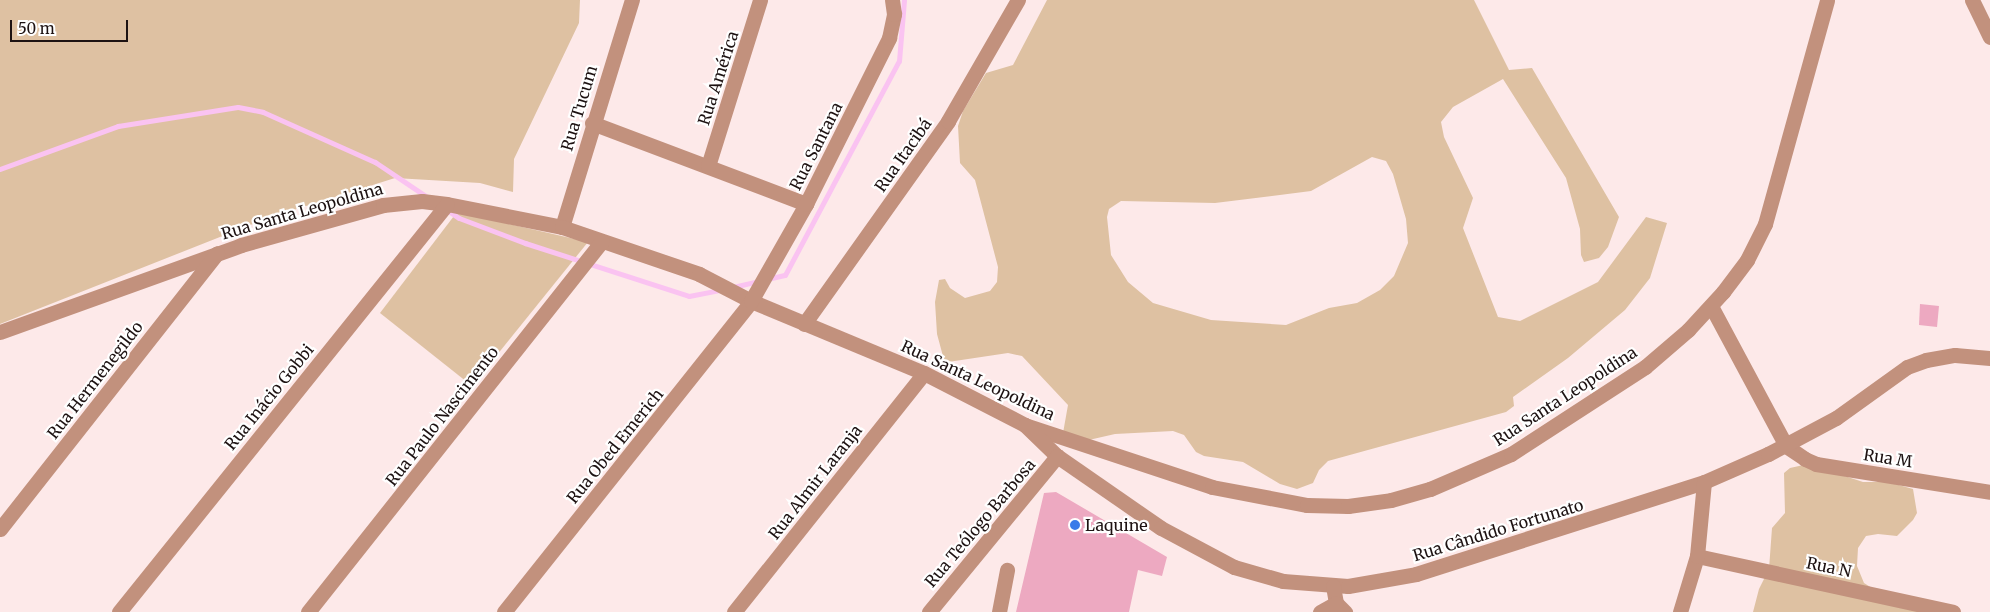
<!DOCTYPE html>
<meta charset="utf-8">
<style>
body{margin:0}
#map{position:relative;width:1990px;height:612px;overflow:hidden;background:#fde9e9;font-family:Merriweather,serif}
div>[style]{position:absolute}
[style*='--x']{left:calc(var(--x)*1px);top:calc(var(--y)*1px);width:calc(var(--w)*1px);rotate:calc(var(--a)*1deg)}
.green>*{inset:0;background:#dec1a2}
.stream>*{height:5px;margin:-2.5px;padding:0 2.5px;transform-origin:2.5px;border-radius:2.5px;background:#fac3f1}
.building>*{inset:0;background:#eda9c1}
.minor>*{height:15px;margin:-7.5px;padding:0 7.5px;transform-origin:7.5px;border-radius:7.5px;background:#c2917d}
.dots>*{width:14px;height:14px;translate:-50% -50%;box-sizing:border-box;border:2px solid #fff;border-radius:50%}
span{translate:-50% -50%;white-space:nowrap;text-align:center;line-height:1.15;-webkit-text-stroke:4.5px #fff;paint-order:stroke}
.street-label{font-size:16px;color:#1d1212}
.poi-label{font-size:16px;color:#1d1212}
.left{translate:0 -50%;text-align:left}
.scale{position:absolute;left:10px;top:20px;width:118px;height:22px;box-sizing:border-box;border:2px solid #1d1212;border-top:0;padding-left:6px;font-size:15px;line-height:18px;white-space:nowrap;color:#1d1212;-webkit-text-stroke:4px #fff;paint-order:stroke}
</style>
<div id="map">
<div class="green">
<div style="clip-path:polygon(0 0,580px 0,579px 23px,514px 159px,513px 192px,480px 183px,395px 178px,268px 218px,0 324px)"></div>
<div style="clip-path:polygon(evenodd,1047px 0,1474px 0,1509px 70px,1532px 68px,1619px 217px,1608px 247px,1599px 258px,1584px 262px,1581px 255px,1580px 229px,1566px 178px,1503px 79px,1453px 107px,1441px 122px,1444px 137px,1473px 198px,1463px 228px,1498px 317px,1520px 321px,1598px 282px,1646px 217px,1667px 223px,1650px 278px,1625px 310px,1568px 358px,1513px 397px,1514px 406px,1506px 412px,1328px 461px,1319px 470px,1313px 483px,1297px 489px,1280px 484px,1243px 462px,1204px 456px,1196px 452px,1184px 435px,1173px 431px,1115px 434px,1080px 442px,1063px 433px,1068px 405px,1022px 356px,1008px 353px,948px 362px,944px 360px,937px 334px,935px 302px,939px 280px,945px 279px,950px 288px,965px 298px,990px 291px,997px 282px,998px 267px,975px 180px,960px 163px,958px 126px,963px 111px,986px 73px,1013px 65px,1047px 0,1372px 157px,1386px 161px,1393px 174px,1406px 219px,1408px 243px,1394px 276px,1380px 290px,1357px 303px,1329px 308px,1286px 325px,1211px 320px,1153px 303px,1128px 282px,1111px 255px,1107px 217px,1109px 209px,1121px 201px,1215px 203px,1311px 191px,1372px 157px)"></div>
<div style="clip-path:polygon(457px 212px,588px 242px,472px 386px,380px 313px)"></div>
<div style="clip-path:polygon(1808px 464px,1863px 482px,1888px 482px,1913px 489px,1917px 513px,1913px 520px,1897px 536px,1878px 534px,1866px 536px,1858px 548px,1857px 566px,1864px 583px,1888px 598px,1936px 612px,1753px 612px,1759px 589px,1769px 569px,1772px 528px,1785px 513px,1784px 473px,1790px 468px)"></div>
</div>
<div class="stream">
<div style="--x:0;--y:169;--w:126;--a:-20"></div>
<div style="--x:118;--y:126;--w:121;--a:-9"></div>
<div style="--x:238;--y:107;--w:25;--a:11"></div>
<div style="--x:263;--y:112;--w:123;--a:24.1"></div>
<div style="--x:375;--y:162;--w:63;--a:33.9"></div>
<div style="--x:447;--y:210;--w:14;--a:34"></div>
<div style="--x:459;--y:218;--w:71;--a:20.7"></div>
<div style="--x:525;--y:243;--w:172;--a:17.9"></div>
<div style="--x:689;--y:296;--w:32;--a:-11"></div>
<div style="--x:767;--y:279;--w:18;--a:-13"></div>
<div style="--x:785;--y:275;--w:242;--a:-62"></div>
<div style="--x:899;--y:61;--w:61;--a:-85.3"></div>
<div style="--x:733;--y:287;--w:27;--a:-13"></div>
</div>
<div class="building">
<div style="clip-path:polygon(1920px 304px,1939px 306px,1937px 327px,1919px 325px)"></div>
<div style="clip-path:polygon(1056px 492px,1167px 557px,1162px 576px,1138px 570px,1129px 612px,1016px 612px,1044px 493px)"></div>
</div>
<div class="minor">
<div style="--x:1972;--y:0;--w:41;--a:64.1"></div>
<div style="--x:592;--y:123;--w:229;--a:20.7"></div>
<div style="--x:708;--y:166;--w:174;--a:-72.6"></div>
<div style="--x:562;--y:227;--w:238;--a:-72.9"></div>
<div style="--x:1711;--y:306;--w:159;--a:61.8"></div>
<div style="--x:1786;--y:446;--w:23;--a:34"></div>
<div style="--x:1805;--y:459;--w:12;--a:24"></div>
<div style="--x:1816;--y:464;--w:176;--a:9.1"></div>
<div style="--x:804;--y:324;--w:249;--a:-54.6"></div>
<div style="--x:948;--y:121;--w:140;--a:-60"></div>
<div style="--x:0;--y:332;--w:256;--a:-19.8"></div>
<div style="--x:241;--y:245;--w:148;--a:-15.7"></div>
<div style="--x:383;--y:205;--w:39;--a:-6"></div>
<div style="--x:422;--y:201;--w:25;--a:7"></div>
<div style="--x:447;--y:204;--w:117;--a:11.3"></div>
<div style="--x:562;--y:227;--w:145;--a:18.9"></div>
<div style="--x:699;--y:274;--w:59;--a:27.4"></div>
<div style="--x:751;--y:301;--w:187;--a:22.6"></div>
<div style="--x:924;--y:373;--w:114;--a:27.2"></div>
<div style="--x:1025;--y:425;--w:197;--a:18.3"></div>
<div style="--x:1212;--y:487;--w:97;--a:10.7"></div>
<div style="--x:1307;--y:505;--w:41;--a:1.4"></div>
<div style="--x:1348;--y:506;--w:43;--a:-7.9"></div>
<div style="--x:1391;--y:500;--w:41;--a:-15.8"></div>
<div style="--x:1430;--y:489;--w:88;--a:-23.4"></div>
<div style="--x:1511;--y:454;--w:160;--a:-33"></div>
<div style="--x:1645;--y:367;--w:57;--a:-40.7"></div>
<div style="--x:1688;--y:330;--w:52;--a:-47.4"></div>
<div style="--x:1723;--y:292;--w:40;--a:-53"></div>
<div style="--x:1747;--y:260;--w:40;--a:-63.4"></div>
<div style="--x:1765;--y:224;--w:232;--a:-74.5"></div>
<div style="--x:1025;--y:425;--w:45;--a:44.1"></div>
<div style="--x:1057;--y:456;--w:126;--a:34.7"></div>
<div style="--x:1161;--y:528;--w:83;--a:28.1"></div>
<div style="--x:1234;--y:567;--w:51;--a:15.9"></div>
<div style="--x:1283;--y:581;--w:65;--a:4.4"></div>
<div style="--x:1348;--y:586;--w:69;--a:-10"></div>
<div style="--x:1416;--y:574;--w:302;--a:-17.7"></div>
<div style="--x:1704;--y:482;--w:70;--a:-23.6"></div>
<div style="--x:1768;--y:454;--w:77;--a:-27.9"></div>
<div style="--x:1836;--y:418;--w:87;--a:-35.7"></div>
<div style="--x:1907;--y:367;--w:20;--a:-20"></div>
<div style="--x:1926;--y:360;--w:29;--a:-10"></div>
<div style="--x:1955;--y:355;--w:35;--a:5"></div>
<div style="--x:0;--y:529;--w:351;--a:-51.8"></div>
<div style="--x:1697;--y:556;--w:262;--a:12.3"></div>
<div style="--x:1333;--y:586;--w:17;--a:80"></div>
<div style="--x:1336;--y:603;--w:13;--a:45"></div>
<div style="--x:119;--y:612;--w:523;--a:-51.2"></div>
<div style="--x:308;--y:612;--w:473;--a:-51.6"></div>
<div style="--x:504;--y:612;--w:397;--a:-51.5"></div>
<div style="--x:751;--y:301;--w:112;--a:-60.4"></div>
<div style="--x:806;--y:204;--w:186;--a:-63.4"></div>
<div style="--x:889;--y:38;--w:25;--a:-78"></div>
<div style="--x:894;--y:14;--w:14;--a:-98"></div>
<div style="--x:734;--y:612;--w:305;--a:-51.5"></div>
<div style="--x:929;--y:612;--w:202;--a:-50.6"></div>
<div style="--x:999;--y:612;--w:43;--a:-79.2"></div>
<div style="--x:1320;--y:612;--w:18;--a:-29"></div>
<div style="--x:1680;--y:612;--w:59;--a:-73.1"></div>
<div style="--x:1697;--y:556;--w:74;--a:-84.6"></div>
</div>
<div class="dots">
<div style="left:1075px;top:525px;background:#397be9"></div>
</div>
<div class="street-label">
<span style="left:718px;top:78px;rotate:-72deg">Rua América</span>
<span style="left:579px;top:108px;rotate:-73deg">Rua Tucum</span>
<span style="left:816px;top:146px;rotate:-63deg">Rua Santana</span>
<span style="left:903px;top:155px;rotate:-55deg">Rua Itacibá</span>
<span style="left:302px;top:211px;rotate:-16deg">Rua Santa Leopoldina</span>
<span style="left:95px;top:380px;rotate:-52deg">Rua Hermenegildo</span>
<span style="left:978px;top:380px;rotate:25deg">Rua Santa Leopoldina</span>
<span style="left:1565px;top:396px;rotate:-33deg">Rua Santa Leopoldina</span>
<span style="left:269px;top:397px;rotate:-51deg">Rua Inácio Gobbi</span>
<span style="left:442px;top:416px;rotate:-52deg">Rua Paulo Nascimento</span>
<span style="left:615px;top:446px;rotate:-51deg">Rua Obed Emerich</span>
<span style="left:1888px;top:458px;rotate:9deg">Rua M</span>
<span style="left:815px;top:482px;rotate:-52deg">Rua Almir Laranja</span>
<span style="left:980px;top:523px;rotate:-50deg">Rua Teólogo Barbosa</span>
<span style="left:1498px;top:530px;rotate:-17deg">Rua Cândido Fortunato</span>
<span style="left:1829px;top:567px;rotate:12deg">Rua N</span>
</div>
<div class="poi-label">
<span class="left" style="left:1085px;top:525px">Laquine</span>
</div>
<div class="scale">50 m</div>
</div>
